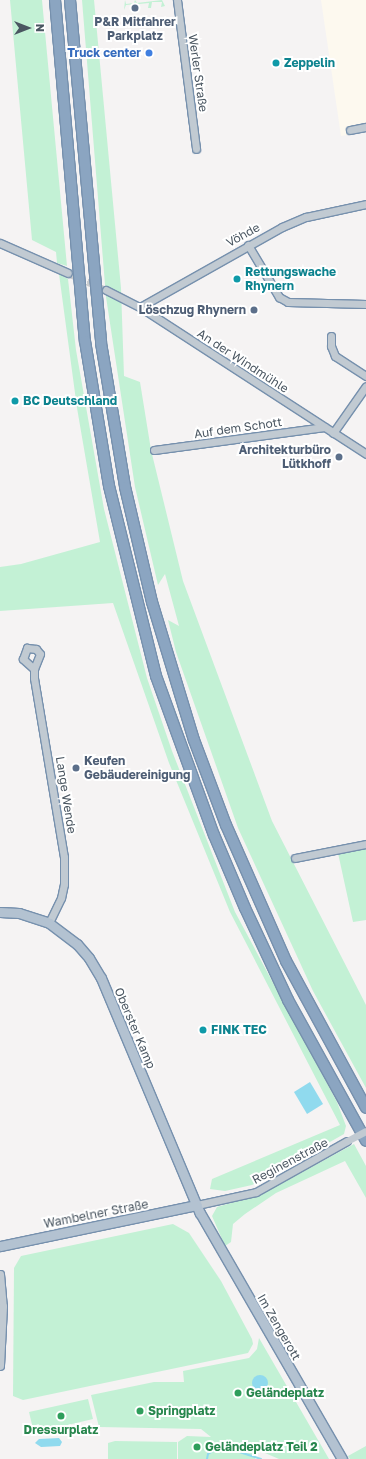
<!DOCTYPE html>
<meta charset="utf-8">
<style>
body{margin:0}
#map{position:relative;width:366px;height:1459px;overflow:hidden;background:#f5f3f3;font-family:"Golos Text",sans-serif}
div>[style]{position:absolute}
[style*='--x']{left:calc(var(--x)*1px);top:calc(var(--y)*1px);width:calc(var(--w)*1px);rotate:calc(var(--a)*1deg)}
.commercial>*{inset:0;background:#fdf9ef}
.green>*{inset:0;background:#c3f1d5}
.water>*{inset:0;background:#90daee}
.round{border-radius:50%}
.stream>*{height:2px;margin:-1px;padding:0 1px;transform-origin:1px;border-radius:1px;background:#90daee}
.minor-tunnel>*{height:7px;margin-top:-3.5px;transform-origin:0;background:repeating-linear-gradient(90deg,#caccce 0 7px,transparent 0 10.5px)}
.roads{filter:drop-shadow(1px 0 #7690ad) drop-shadow(-1px 0 #7690ad) drop-shadow(0 1px #7690ad) drop-shadow(0 -1px #7690ad)}
.minor>*{height:7px;margin:-3.5px;padding:0 3.5px;transform-origin:3.5px;border-radius:3.5px;background:#c1cad2}
.major>*{height:9px;margin:-4.5px;padding:0 4.5px;transform-origin:4.5px;border-radius:4.5px;background:#b3c2d1}
.highway>*{height:10px;margin:-5px;padding:0 5px;transform-origin:5px;border-radius:5px;background:#8ba5c1}
.minor-bridge>*{height:7px;margin:-3.5px;padding:0 3.5px;transform-origin:3.5px;border-radius:3.5px;background:#c1cad2}
.dots>*{width:11px;height:11px;translate:-50% -50%;box-sizing:border-box;border:2px solid #fff;border-radius:50%}
span{translate:-50% -50%;white-space:nowrap;text-align:center;line-height:1.15;-webkit-text-stroke:4px #fff;paint-order:stroke}
.service-label{font-size:12px;color:#4e5e75;font-weight:700}
.right{translate:-100% -50%;text-align:right}
.left{translate:0 -50%;text-align:left}
.shop-label{font-size:12px;color:#366cbe;font-weight:700}
.culture-label{font-size:12px;color:#0d838f;font-weight:700}
.street-label{font-size:12px;color:#4a5661}
.leisure-label{font-size:12px;color:#27864d;font-weight:700}
.north{position:absolute;left:8px;top:8px;width:40px;height:40px;-webkit-text-stroke:3px #fff;paint-order:stroke;rotate:90deg;font-size:11px;font-weight:700;line-height:16px;text-align:center;color:#4a5661}
.north::after{content:'';display:block;margin:auto;width:14px;height:18px;background:#4a5661;clip-path:polygon(50% 0,100% 100%,50% 72%,0 100%)}
</style>
<div id="map">
<div class="commercial">
<div style="clip-path:polygon(321px 0,366px 0,366px 132px,341px 136px)"></div>
</div>
<div class="green">
<div style="clip-path:polygon(10px 0,42px 0,67px 266px,57px 263px,56px 252px,32px 240px)"></div>
<div style="clip-path:polygon(82px 0,94px 0,121px 288px,124px 376px,140px 382px,151px 450px,183px 581px,272px 821px,366px 1005px,366px 1088px,313px 991px,238px 828px,176px 652px,168px 620px,179px 626px,165px 574px,158px 585px,135px 487px,106px 297px)"></div>
<div style="clip-path:polygon(125px 0,126px 4px,134px 3px,135px 0,137px 3px,162px 0,165px 6px,161px 7px,162px 2px,152px 2px,151px 8px,148px 8px,149px 3px,139px 4px,137px 9px,136px 4px,126px 5px,124px 10px)"></div>
<div style="clip-path:polygon(59px 274px,68px 279px,76px 350px,104px 509px,147px 678px,172px 751px,235px 912px,337px 1102px,346px 1126px,344px 1134px,270px 1176px,252px 1185px,225px 1191px,210px 1189px,212px 1179px,340px 1125px,230px 912px,169px 763px,113px 603px,0 611px,0 567px,21px 564px,100px 542px,77px 408px)"></div>
<div style="clip-path:polygon(366px 848px,366px 920px,353px 922px,338px 853px)"></div>
<div style="clip-path:polygon(354px 1144px,366px 1166px,366px 1198px,345px 1161px,276px 1193px,245px 1214px,233px 1224px,231px 1242px,225px 1246px,212px 1216px,217px 1207px,262px 1194px)"></div>
<div style="clip-path:polygon(173px 1224px,189px 1233px,221px 1281px,252px 1339px,253px 1344px,248px 1353px,23px 1400px,13px 1396px,14px 1268px,21px 1256px)"></div>
<div style="clip-path:polygon(259px 1338px,329px 1459px,279px 1459px,258px 1450px,255px 1459px,178px 1459px,178px 1442px,187px 1436px,211px 1437px,201px 1429px,99px 1427px,91px 1395px,154px 1382px,184px 1382px,183px 1371px,249px 1358px,257px 1349px)"></div>
<div style="clip-path:polygon(88px 1399px,93px 1419px,34px 1433px,29px 1412px)"></div>
<div style="clip-path:polygon(115px 1441px,177px 1442px,177px 1459px,108px 1459px,108px 1443px)"></div>
<div style="clip-path:polygon(366px 1446px,366px 1459px,350px 1459px,348px 1456px)"></div>
</div>
<div class="water">
<div style="clip-path:polygon(310px 1082px,323px 1104px,307px 1114px,294px 1092px)"></div>
<div class="round" style="left:252px;top:1375px;width:16px;height:16px"></div>
<div style="clip-path:polygon(59px 1438px,62px 1442px,60px 1446px,41px 1447px,35px 1443px,39px 1439px)"></div>
</div>
<div class="stream">
<div style="--x:207;--y:1459;--w:5;--a:-79"></div>
<div style="--x:208;--y:1454;--w:15;--a:-32"></div>
<div style="--x:221;--y:1446;--w:42;--a:18"></div>
</div>
<div class="minor-tunnel">
<div style="--x:68;--y:273;--w:42;--a:24.1"></div>
</div>
<div class="roads">
<div class="minor">
<div style="--x:177;--y:0;--w:150;--a:82.7"></div>
<div style="--x:350;--y:130;--w:16;--a:-11"></div>
<div style="--x:0;--y:243;--w:74;--a:23.8"></div>
<div style="--x:248;--y:245;--w:61;--a:59.2"></div>
<div style="--x:279;--y:297;--w:10;--a:29"></div>
<div style="--x:288;--y:302;--w:78;--a:1.5"></div>
<div style="--x:106;--y:290;--w:38;--a:27"></div>
<div style="--x:140;--y:307;--w:270;--a:33"></div>
<div style="--x:140;--y:307;--w:163;--a:-29.4"></div>
<div style="--x:282;--y:227;--w:26;--a:-23"></div>
<div style="--x:306;--y:217;--w:61;--a:-12.2"></div>
<div style="--x:331;--y:336;--w:10;--a:90"></div>
<div style="--x:331;--y:346;--w:11;--a:68"></div>
<div style="--x:335;--y:356;--w:37;--a:33"></div>
<div style="--x:333;--y:433;--w:57;--a:-54.9"></div>
<div style="--x:154;--y:450;--w:172;--a:-7.7"></div>
<div style="--x:34;--y:669;--w:15;--a:-138"></div>
<div style="--x:23;--y:659;--w:12;--a:-70"></div>
<div style="--x:27;--y:648;--w:9;--a:6"></div>
<div style="--x:36;--y:649;--w:6;--a:51"></div>
<div style="--x:40;--y:654;--w:16;--a:112"></div>
<div style="--x:34;--y:669;--w:9;--a:90"></div>
<div style="--x:34;--y:678;--w:181;--a:80.5"></div>
<div style="--x:64;--y:857;--w:27;--a:90"></div>
<div style="--x:64;--y:884;--w:14;--a:102"></div>
<div style="--x:61;--y:898;--w:28;--a:116"></div>
<div style="--x:295;--y:858;--w:72;--a:-11.2"></div>
<div style="--x:197;--y:1205;--w:60;--a:-12.4"></div>
<div style="--x:256;--y:1192;--w:104;--a:-29.3"></div>
<div style="--x:0;--y:1274;--w:32;--a:85"></div>
<div style="--x:3;--y:1306;--w:60;--a:92.9"></div>
</div>
<div class="major">
<div style="--x:0;--y:912;--w:19;--a:3"></div>
<div style="--x:19;--y:913;--w:32;--a:18"></div>
<div style="--x:49;--y:923;--w:35;--a:37"></div>
<div style="--x:77;--y:944;--w:18;--a:49"></div>
<div style="--x:89;--y:958;--w:23;--a:59"></div>
<div style="--x:101;--y:978;--w:255;--a:67.2"></div>
<div style="--x:200;--y:1213;--w:284;--a:60"></div>
<div style="--x:0;--y:1246;--w:201;--a:-11.8"></div>
</div>
<div class="highway">
<div style="--x:55;--y:0;--w:342;--a:85"></div>
<div style="--x:85;--y:341;--w:147;--a:80.6"></div>
<div style="--x:109;--y:486;--w:196;--a:76.1"></div>
<div style="--x:156;--y:676;--w:169;--a:70"></div>
<div style="--x:214;--y:835;--w:79;--a:67"></div>
<div style="--x:245;--y:908;--w:102;--a:64.9"></div>
<div style="--x:288;--y:1000;--w:161;--a:61"></div>
<div style="--x:70;--y:0;--w:344;--a:84.8"></div>
<div style="--x:101;--y:343;--w:146;--a:80.5"></div>
<div style="--x:125;--y:487;--w:118;--a:76.8"></div>
<div style="--x:152;--y:602;--w:144;--a:73.1"></div>
<div style="--x:194;--y:740;--w:91;--a:69.4"></div>
<div style="--x:226;--y:825;--w:149;--a:66.2"></div>
<div style="--x:286;--y:961;--w:167;--a:61.4"></div>
</div>
</div>
<div class="minor-bridge">
<div style="--x:347;--y:1141;--w:21;--a:-28"></div>
</div>
<div class="dots">
<div style="left:135px;top:8px;background:#5c6f8a"></div>
<div style="left:149px;top:53px;background:#3f7fe0"></div>
<div style="left:276px;top:63px;background:#0f9aa8"></div>
<div style="left:237px;top:279px;background:#0f9aa8"></div>
<div style="left:254px;top:310px;background:#5c6f8a"></div>
<div style="left:15px;top:401px;background:#0f9aa8"></div>
<div style="left:339px;top:457px;background:#5c6f8a"></div>
<div style="left:76px;top:768px;background:#5c6f8a"></div>
<div style="left:203px;top:1030px;background:#0f9aa8"></div>
<div style="left:238px;top:1393px;background:#2e9e5b"></div>
<div style="left:140px;top:1411px;background:#2e9e5b"></div>
<div style="left:61px;top:1416px;background:#2e9e5b"></div>
<div style="left:197px;top:1447px;background:#2e9e5b"></div>
</div>
<div class="service-label">
<span style="left:135px;top:29px">P&amp;R Mitfahrer<br>Parkplatz</span>
<span class="right" style="left:246px;top:310px">Löschzug Rhynern</span>
<span class="right" style="left:331px;top:457px">Architekturbüro<br>Lütkhoff</span>
<span class="left" style="left:84px;top:768px">Keufen<br>Gebäudereinigung</span>
</div>
<div class="shop-label">
<span class="right" style="left:141px;top:53px">Truck center</span>
</div>
<div class="culture-label">
<span class="left" style="left:284px;top:63px">Zeppelin</span>
<span class="left" style="left:245px;top:279px">Rettungswache<br>Rhynern</span>
<span class="left" style="left:23px;top:401px">BC Deutschland</span>
<span class="left" style="left:211px;top:1030px">FINK TEC</span>
</div>
<div class="street-label">
<span style="left:198px;top:73px;rotate:82deg">Werler Straße</span>
<span style="left:243px;top:235px;rotate:-29deg">Vöhde</span>
<span style="left:243px;top:361px;rotate:33deg">An der Windmühle</span>
<span style="left:238px;top:428px;rotate:-8deg">Auf dem Schott</span>
<span style="left:66px;top:795px;rotate:81deg">Lange Wende</span>
<span style="left:135px;top:1028px;rotate:67deg">Oberster Kamp</span>
<span style="left:290px;top:1161px;rotate:-28deg">Reginenstraße</span>
<span style="left:96px;top:1214px;rotate:-11deg">Wambelner Straße</span>
<span style="left:279px;top:1327px;rotate:60deg">Im Zengerott</span>
</div>
<div class="leisure-label">
<span class="left" style="left:246px;top:1393px">Geländeplatz</span>
<span class="left" style="left:148px;top:1411px">Springplatz</span>
<span style="left:61px;top:1430px">Dressurplatz</span>
<span class="left" style="left:205px;top:1447px">Geländeplatz Teil 2</span>
</div>
<div class="north">N</div>
</div>
